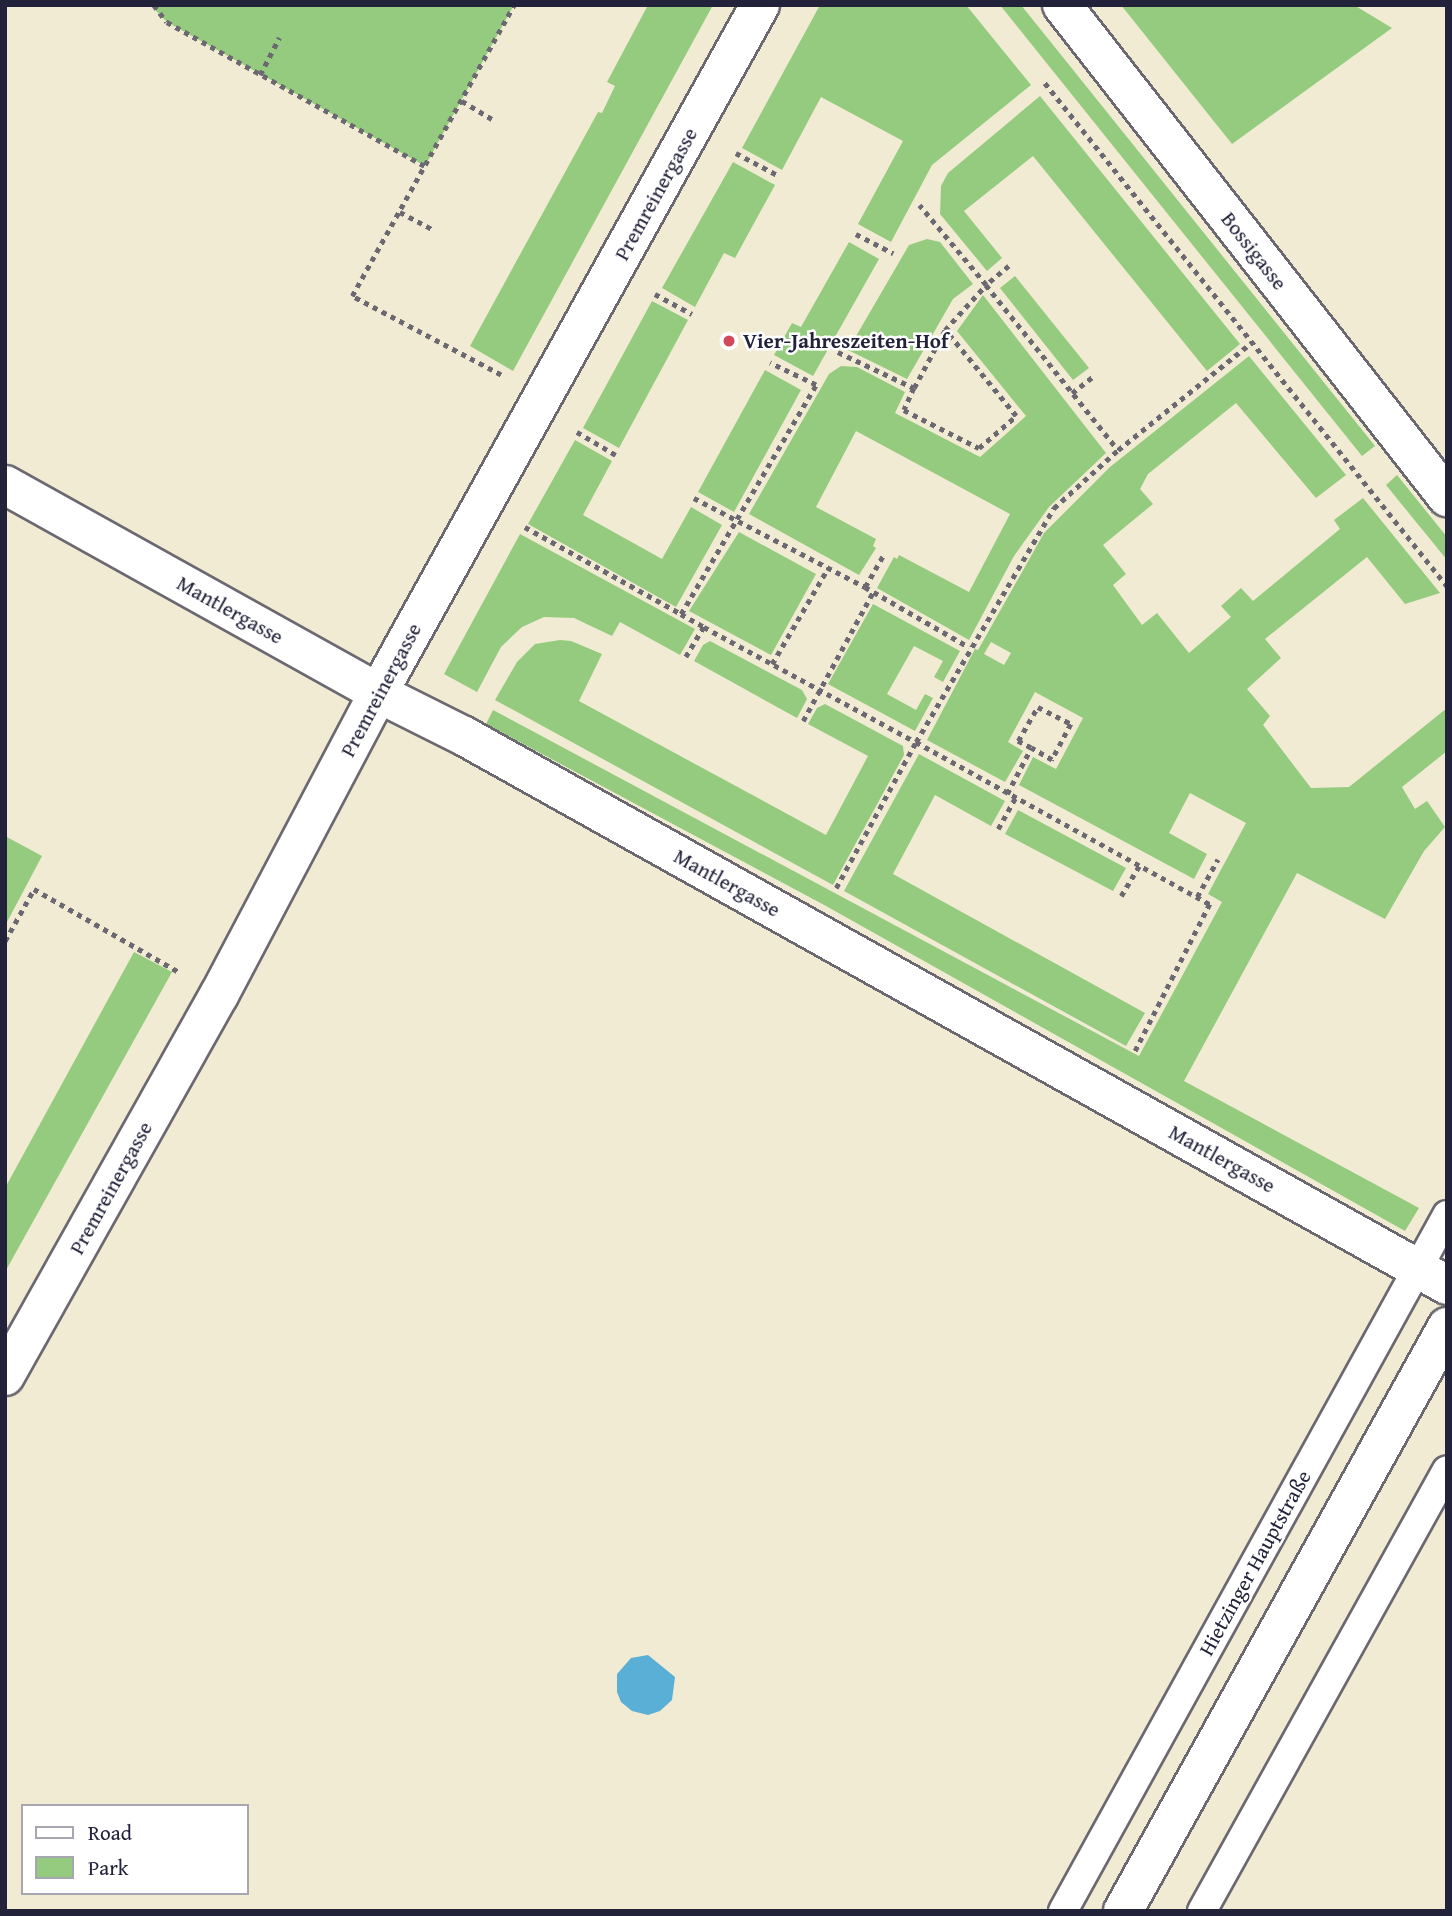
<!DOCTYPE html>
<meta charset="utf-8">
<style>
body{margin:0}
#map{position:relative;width:1452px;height:1916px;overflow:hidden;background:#f2ebd4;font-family:"Gentium Book Plus",serif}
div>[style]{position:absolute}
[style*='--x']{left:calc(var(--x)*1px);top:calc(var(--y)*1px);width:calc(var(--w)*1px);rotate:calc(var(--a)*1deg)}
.green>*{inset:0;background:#94cb7e}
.water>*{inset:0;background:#5aafd6}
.path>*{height:4.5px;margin-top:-2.25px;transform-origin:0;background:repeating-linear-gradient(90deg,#6b6871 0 5px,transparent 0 10px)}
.roads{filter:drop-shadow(2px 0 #6b6871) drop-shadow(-2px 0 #6b6871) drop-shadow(0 2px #6b6871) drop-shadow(0 -2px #6b6871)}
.service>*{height:28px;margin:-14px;padding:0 14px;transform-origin:14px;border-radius:14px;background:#fff}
.minor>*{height:38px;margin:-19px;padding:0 19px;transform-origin:19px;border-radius:19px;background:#fff}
.secondary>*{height:38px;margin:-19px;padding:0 19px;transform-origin:19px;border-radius:19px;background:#fff}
.dots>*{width:19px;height:19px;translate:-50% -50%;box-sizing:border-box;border:4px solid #fff;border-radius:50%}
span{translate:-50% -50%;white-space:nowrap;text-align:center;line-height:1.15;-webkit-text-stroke:5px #fff;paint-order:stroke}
.street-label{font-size:21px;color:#22223b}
.poi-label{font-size:21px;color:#22223b;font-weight:700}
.left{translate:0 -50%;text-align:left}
.frame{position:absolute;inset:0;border:7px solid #22223b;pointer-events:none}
.legend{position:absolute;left:21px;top:1804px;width:228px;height:91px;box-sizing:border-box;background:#fff;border:2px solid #a7a7b1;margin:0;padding:9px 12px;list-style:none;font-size:21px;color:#22223b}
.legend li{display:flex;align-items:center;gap:14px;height:35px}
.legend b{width:35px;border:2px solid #a7a7b1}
</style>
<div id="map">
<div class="green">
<div style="clip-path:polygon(155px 5px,514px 5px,425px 166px,167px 22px,155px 10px)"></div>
<div style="clip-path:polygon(648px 5px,713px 5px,513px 371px,470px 346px,598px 112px,602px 113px,615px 86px,607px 82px)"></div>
<div style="clip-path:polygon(820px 5px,966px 5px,1031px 85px,932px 165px,891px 242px,858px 224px,903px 141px,821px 97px,782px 170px,742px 148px)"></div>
<div style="clip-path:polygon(1000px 5px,1021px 5px,1375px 446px,1362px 456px)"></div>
<div style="clip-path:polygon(1121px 5px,1354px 5px,1392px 28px,1232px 144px)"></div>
<div style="clip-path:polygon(1040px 96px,1240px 344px,1207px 371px,1033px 156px,964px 211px,1002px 258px,987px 271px,940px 214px,941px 186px,948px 173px)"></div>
<div style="clip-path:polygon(733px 162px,775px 185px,735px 258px,724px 253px,695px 307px,662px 288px)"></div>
<div style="clip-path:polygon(927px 239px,940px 242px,973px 284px,953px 299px,907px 379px,848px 350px,909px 245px)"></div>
<div style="clip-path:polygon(849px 242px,879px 259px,813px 376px,774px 355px,792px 323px,801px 327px)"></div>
<div style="clip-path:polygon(1015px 276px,1089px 368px,1073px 380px,1000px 288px)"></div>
<div style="clip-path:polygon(983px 295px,1106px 453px,1049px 507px,1014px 556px,969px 640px,877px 588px,894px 557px,897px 559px,899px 555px,969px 592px,1010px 514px,856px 431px,816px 507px,876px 539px,873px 546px,876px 548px,859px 575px,749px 514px,829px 374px,841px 366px,857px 367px,905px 392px,895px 413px,980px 457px,1026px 416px,957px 331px)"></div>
<div style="clip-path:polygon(652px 301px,688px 320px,619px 448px,583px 428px)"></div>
<div style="clip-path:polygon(evenodd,1249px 356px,1346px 475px,1316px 498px,1236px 403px,1148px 474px,1140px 489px,1153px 504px,1103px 545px,1126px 574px,1113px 585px,1142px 625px,1157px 613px,1189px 653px,1231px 617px,1221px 606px,1241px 588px,1253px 601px,1340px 529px,1334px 520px,1363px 498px,1440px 593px,1405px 604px,1367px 557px,1265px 639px,1281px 658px,1247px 689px,1270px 716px,1263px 725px,1311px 788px,1349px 787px,1447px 708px,1447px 751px,1402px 787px,1415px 809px,1427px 801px,1445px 827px,1424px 851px,1385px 919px,1297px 873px,1184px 1081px,1419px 1208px,1405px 1231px,826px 906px,486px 724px,493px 710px,1152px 1063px,1139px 1056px,1222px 902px,1208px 894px,1246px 823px,1190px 793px,1169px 833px,1207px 854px,1194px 879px,1019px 785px,1033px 757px,1056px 769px,1083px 718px,1035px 692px,1008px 742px,1023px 751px,1005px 782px,927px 740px,975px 649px,978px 650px,1044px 533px,1110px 467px,1249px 356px,991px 642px,1011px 653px,1004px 665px,984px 654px,991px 642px)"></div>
<div style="clip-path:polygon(765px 370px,801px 390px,734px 512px,698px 492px)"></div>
<div style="clip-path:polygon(575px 440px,612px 461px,583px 515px,662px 559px,691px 507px,722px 525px,676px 607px,528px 524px)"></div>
<div style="clip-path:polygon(1397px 475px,1447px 537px,1447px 560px,1386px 485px)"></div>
<div style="clip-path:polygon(739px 532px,816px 574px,771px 655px,689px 611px)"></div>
<div style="clip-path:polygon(520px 534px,695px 629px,680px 655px,620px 622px,612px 636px,574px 618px,544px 617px,522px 627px,501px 647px,477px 692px,444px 674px)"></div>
<div style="clip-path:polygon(873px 604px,960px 651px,943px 682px,934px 677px,943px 661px,914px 646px,887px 694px,916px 710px,925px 694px,933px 698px,915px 731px,828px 684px)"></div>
<div style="clip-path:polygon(560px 640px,571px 641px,602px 654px,579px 701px,826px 835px,868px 756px,808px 724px,817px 708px,825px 704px,903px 746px,904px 755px,833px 885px,495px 700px,517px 662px,535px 644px)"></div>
<div style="clip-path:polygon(710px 641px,802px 690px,807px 699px,797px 718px,694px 661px,703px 645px)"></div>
<div style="clip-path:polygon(919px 754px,1005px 801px,991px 826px,935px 795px,893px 874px,1145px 1013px,1126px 1046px,844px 891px)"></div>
<div style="clip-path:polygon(1018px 810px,1126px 868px,1113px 891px,1005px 834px)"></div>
<div style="clip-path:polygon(5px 836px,42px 856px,7px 922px,5px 922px)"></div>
<div style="clip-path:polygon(134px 952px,172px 972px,5px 1272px,5px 1188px)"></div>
</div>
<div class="water">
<div style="clip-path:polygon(648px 1655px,675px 1677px,672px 1700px,660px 1711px,648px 1715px,632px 1711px,621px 1702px,617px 1692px,617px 1674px,631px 1658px)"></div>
</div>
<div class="path">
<div style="--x:154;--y:5;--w:21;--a:53"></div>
<div style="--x:167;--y:22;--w:295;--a:29.2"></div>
<div style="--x:260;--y:75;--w:42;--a:-62.8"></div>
<div style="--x:1045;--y:83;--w:644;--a:51.37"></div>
<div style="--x:462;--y:101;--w:35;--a:31"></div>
<div style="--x:736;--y:153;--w:49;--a:28.1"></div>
<div style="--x:400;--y:212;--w:36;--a:28"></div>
<div style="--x:856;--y:234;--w:42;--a:27.2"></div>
<div style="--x:1009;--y:266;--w:30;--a:140"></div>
<div style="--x:986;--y:285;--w:211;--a:51.3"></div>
<div style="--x:1118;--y:450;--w:171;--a:-38.8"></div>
<div style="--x:655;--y:294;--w:42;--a:28.4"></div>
<div style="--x:838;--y:352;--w:84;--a:25.3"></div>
<div style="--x:914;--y:388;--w:66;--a:-61.9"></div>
<div style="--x:945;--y:330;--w:61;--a:-47.7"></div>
<div style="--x:986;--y:285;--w:104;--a:-129.9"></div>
<div style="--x:501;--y:375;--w:169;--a:-152.1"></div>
<div style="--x:352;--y:296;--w:333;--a:-60.9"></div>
<div style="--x:914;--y:388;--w:24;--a:114"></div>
<div style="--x:904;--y:410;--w:84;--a:26.9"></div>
<div style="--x:979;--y:448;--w:49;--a:-40.9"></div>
<div style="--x:1016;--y:416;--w:112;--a:-129.5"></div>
<div style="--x:1072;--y:393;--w:29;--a:-38"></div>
<div style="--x:577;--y:432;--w:45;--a:30.5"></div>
<div style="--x:694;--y:498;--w:193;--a:27.5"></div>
<div style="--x:865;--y:587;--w:120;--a:30"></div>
<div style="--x:525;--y:527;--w:179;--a:29.1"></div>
<div style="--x:681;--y:614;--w:266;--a:-59.5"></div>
<div style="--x:816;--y:385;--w:51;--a:-154.4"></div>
<div style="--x:865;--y:587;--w:39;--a:-60"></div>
<div style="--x:681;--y:614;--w:26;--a:29"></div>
<div style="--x:704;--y:627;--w:35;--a:121"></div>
<div style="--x:704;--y:627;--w:241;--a:28.5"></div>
<div style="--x:916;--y:742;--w:272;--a:-59.5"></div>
<div style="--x:1054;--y:508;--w:86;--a:-42.2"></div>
<div style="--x:772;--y:664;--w:111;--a:-59.7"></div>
<div style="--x:803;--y:721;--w:147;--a:-61.5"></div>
<div style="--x:1007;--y:794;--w:52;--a:-62.4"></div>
<div style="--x:1031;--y:748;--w:15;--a:-152"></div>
<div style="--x:1018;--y:741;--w:39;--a:-60"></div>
<div style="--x:1038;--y:707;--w:37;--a:27"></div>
<div style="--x:1071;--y:724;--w:41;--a:117.8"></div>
<div style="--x:1052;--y:760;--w:24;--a:-150"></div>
<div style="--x:998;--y:829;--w:35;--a:-61"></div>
<div style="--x:836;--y:888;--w:166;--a:-61.3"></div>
<div style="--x:916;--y:742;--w:336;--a:28.9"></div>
<div style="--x:1210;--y:904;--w:170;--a:116.9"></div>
<div style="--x:1121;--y:896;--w:35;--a:-59"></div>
<div style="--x:1197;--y:897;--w:43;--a:-61.1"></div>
<div style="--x:5;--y:941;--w:60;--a:-60.9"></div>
<div style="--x:34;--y:889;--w:167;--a:29.8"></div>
</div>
<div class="roads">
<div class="service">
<div style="--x:1063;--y:1911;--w:795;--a:-61.11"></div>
<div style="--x:1202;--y:1911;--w:504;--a:-60.95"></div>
</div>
<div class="minor">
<div style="--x:1062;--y:5;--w:625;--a:51.96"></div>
<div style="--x:5;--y:485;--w:427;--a:29.1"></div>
<div style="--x:378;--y:693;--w:96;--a:26.6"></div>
<div style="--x:464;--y:736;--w:1126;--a:29.18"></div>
<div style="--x:5;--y:1376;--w:437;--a:-60.7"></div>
<div style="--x:219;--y:995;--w:341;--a:-62.2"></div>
<div style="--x:378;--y:693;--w:787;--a:-60.96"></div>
</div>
<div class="secondary">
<div style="--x:1123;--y:1911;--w:668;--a:-60.98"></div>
</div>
</div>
<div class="dots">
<div style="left:729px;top:341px;background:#d1495b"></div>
</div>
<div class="street-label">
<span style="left:656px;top:194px;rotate:-61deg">Premreinergasse</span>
<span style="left:1254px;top:251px;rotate:52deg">Bossigasse</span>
<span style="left:230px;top:610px;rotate:29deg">Mantlergasse</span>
<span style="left:381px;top:690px;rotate:-62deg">Premreinergasse</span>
<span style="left:727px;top:883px;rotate:29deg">Mantlergasse</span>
<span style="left:1222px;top:1159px;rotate:29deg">Mantlergasse</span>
<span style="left:111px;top:1188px;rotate:-61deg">Premreinergasse</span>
<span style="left:1255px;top:1563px;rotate:-61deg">Hietzinger Hauptstraße</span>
</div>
<div class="poi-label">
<span class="left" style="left:743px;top:341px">Vier-Jahreszeiten-Hof</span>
</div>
<div class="frame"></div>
<ul class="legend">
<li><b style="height:9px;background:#fff"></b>Road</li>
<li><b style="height:19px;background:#94cb7e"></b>Park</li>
</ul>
</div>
